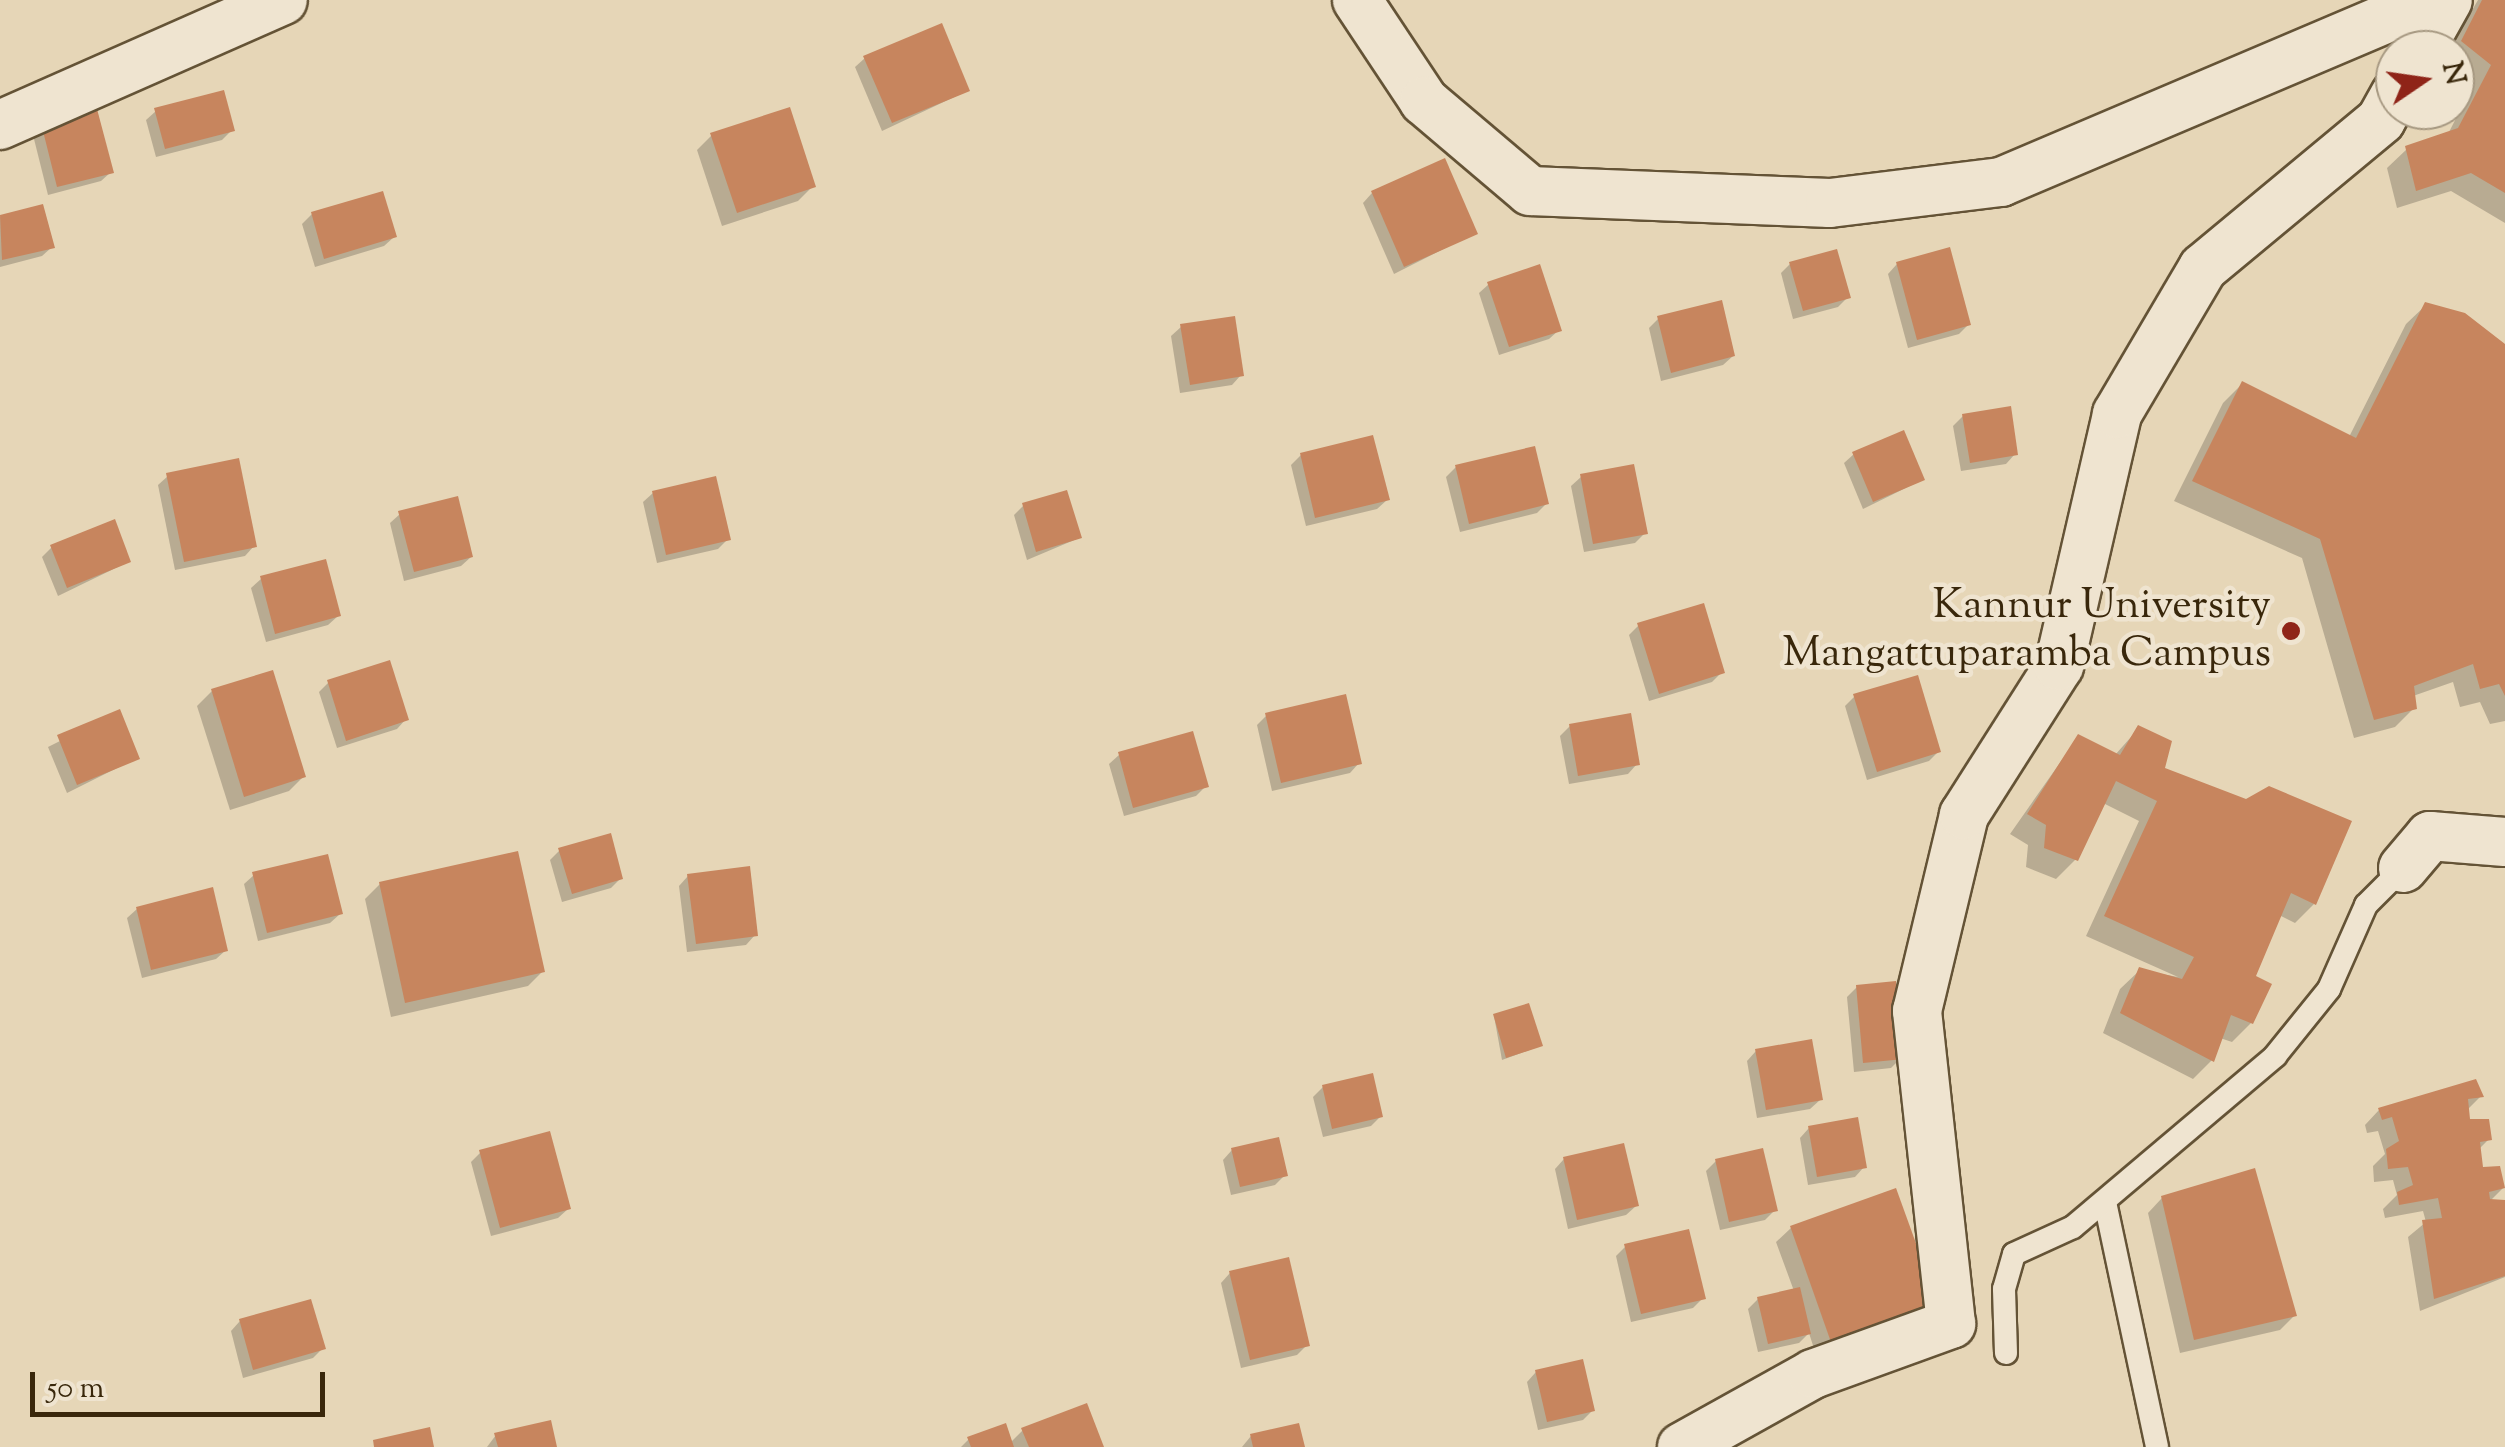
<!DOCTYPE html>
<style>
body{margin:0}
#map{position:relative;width:2505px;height:1447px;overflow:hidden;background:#e6d6b7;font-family:"Sorts Mill Goudy",serif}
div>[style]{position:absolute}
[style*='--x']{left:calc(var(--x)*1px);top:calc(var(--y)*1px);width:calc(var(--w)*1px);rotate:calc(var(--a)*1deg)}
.shadow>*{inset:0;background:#0003}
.building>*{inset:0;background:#c7855e}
.roads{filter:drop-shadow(2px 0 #645336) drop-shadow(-2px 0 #645336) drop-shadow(0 2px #645336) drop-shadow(0 -2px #645336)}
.lane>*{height:22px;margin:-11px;padding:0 11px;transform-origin:11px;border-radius:11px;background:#efe4d0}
.street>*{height:48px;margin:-24px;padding:0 24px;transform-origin:24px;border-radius:24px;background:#efe4d0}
.dots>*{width:28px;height:28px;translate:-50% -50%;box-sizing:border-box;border:5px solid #efe4d0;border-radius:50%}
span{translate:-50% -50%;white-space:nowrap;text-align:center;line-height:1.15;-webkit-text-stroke:9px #efe4d0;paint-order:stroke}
.poi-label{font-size:42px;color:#39270b}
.right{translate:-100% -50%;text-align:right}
.north{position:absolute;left:2375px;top:30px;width:100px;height:100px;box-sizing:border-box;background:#efe4d0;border:2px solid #a69881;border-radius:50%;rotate:77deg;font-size:28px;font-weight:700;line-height:40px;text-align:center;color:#39270b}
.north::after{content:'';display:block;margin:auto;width:35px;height:45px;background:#8f2418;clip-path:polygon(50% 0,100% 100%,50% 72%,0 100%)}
.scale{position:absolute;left:30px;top:1372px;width:295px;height:45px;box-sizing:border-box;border:5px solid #39270b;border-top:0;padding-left:12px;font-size:30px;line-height:35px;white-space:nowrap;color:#39270b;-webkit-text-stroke:8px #efe4d0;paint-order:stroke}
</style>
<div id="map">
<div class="shadow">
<div style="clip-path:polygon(2478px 0,2505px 0,2505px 223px,2451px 191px,2397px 208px,2387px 168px,2407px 149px,2448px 134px,2473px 85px,2455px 71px,2455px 50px,2449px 50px)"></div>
<div style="clip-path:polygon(865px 58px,967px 91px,882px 131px,855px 67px)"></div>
<div style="clip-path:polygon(156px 111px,232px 130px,222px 140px,156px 157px,146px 120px)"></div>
<div style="clip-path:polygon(43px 126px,111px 172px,101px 181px,48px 195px,33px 135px)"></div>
<div style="clip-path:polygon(712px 135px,813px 186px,798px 201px,722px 226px,697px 150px)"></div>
<div style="clip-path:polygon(1372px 193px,1475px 233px,1394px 274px,1363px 203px)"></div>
<div style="clip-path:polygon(41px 207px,52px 247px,42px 256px,0 267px,0 217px)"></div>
<div style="clip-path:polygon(312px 214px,394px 237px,384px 246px,315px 267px,302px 224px)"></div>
<div style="clip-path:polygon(1790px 264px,1848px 297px,1838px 307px,1793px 319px,1781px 273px)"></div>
<div style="clip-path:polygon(1897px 264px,1969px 324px,1959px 334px,1908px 348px,1888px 274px)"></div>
<div style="clip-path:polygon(1489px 284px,1559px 330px,1549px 339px,1499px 355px,1479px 293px)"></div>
<div style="clip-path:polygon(2426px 305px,2505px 347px,2505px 721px,2490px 724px,2480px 702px,2460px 707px,2453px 682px,2413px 696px,2414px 708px,2395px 727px,2354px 738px,2302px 558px,2174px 501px,2223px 403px,2242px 384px,2349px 437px,2406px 324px)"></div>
<div style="clip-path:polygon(1658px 319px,1733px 356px,1723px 365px,1661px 381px,1649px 328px)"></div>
<div style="clip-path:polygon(1181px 327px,1241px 375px,1232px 385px,1180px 393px,1171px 336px)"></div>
<div style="clip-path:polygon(1963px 416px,2015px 454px,2006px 464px,1961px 471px,1953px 426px)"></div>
<div style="clip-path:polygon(1854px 454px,1922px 480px,1863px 509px,1844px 463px)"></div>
<div style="clip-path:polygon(1301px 455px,1387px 500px,1377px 509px,1306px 526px,1291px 465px)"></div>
<div style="clip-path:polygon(1456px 467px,1547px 503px,1537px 513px,1460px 532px,1446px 477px)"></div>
<div style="clip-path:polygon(168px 476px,254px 546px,245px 556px,175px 570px,158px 485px)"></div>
<div style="clip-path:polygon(1581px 477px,1645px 533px,1635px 543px,1584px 552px,1571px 486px)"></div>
<div style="clip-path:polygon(653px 493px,728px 539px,718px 549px,657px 563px,643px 502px)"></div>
<div style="clip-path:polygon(1023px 506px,1079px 538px,1027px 560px,1014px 515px)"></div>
<div style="clip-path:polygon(400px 514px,471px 557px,461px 566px,404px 581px,390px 523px)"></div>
<div style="clip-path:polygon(52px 547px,128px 562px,58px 596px,42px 557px)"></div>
<div style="clip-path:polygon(261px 579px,338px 616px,328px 625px,266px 642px,251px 588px)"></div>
<div style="clip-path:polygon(1639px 625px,1722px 672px,1712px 682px,1649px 701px,1629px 635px)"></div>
<div style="clip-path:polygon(329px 682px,406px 719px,397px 729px,337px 748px,319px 692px)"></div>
<div style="clip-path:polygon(212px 691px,303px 777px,289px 791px,230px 810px,197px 706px)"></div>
<div style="clip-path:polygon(1855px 696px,1938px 752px,1929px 761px,1867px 780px,1845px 706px)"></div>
<div style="clip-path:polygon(118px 712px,137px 758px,67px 793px,48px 747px)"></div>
<div style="clip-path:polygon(1267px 715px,1359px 763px,1350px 773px,1272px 791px,1257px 725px)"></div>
<div style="clip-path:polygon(1570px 726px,1637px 764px,1628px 774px,1569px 784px,1560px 736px)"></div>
<div style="clip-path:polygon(2139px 728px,2162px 770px,2314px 904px,2295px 923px,2279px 915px,2252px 977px,2251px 1023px,2232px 1042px,2220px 1038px,2212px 1060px,2193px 1079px,2103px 1033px,2120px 989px,2140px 970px,2178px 977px,2086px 936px,2139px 821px,2103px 803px,2076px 859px,2056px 879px,2026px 867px,2028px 845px,2010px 834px,2078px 737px,2115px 755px)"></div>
<div style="clip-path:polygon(1119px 755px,1206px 786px,1196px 796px,1124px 816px,1109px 764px)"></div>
<div style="clip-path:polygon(560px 850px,621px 878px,611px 888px,562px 902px,550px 860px)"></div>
<div style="clip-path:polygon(254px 875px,340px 914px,330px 923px,258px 941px,244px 884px)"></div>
<div style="clip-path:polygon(688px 876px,755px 935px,746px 945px,687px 952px,679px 886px)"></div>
<div style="clip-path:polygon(380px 884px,542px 972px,528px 986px,391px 1017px,365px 899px)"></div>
<div style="clip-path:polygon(137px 909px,226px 950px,216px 959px,142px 978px,127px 918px)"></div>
<div style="clip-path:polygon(1857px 987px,1901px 1058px,1891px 1068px,1854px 1072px,1847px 997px)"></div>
<div style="clip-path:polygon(1494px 1016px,1540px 1046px,1502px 1060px)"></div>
<div style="clip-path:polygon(1756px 1051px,1820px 1100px,1810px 1109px,1757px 1118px,1747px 1061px)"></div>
<div style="clip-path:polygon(1323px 1087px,1381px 1116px,1371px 1126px,1323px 1137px,1313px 1097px)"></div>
<div style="clip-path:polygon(2481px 1096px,2466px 1111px,2468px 1122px,2489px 1139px,2478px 1150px,2481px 1170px,2503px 1188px,2489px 1202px,2505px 1202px,2505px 1277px,2420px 1311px,2408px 1237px,2426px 1222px,2423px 1211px,2385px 1218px,2383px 1209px,2397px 1195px,2393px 1180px,2374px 1182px,2373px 1166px,2385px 1154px,2378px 1131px,2367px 1133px,2365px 1125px,2379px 1110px)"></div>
<div style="clip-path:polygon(1809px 1128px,1864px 1167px,1855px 1177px,1808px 1185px,1800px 1138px)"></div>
<div style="clip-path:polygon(1232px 1150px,1285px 1175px,1275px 1185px,1231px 1195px,1223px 1160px)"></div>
<div style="clip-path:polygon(481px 1152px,568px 1209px,558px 1218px,491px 1236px,471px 1162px)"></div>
<div style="clip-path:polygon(1564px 1159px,1636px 1206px,1626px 1215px,1568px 1229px,1555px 1169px)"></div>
<div style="clip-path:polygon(1716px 1161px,1775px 1210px,1765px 1220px,1720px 1230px,1706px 1171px)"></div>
<div style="clip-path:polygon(2162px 1198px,2295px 1315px,2280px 1330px,2180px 1353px,2148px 1213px)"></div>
<div style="clip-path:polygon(1791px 1228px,1936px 1307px,1817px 1358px,1809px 1333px,1799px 1343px,1758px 1352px,1748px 1309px,1758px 1299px,1794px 1291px,1776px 1242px)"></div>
<div style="clip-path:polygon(1626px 1246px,1703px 1298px,1693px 1308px,1631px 1322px,1616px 1256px)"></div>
<div style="clip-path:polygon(1230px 1273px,1307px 1345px,1297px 1355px,1241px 1368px,1221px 1283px)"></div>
<div style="clip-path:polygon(240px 1321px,323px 1348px,313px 1358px,243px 1378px,231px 1331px)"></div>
<div style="clip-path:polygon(1536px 1372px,1593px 1410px,1583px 1420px,1538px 1430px,1527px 1382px)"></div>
<div style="clip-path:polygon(1023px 1430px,1101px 1447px,961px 1447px,969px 1439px,1010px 1443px)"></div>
<div style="clip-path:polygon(496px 1435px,555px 1447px,487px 1447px)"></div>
<div style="clip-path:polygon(1251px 1436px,1302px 1447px,1242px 1447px)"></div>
</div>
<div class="building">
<div style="clip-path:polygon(2482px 0,2505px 0,2505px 193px,2471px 173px,2416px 191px,2405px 146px,2458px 128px,2491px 65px,2461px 41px)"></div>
<div style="clip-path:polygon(942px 23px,970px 91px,892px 123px,863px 56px)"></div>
<div style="clip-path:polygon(224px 90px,235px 131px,165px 149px,154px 108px)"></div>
<div style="clip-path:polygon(790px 107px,816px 187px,737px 213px,710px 133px)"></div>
<div style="clip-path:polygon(97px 109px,114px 173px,57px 187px,41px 123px)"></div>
<div style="clip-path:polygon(1445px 158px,1478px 234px,1404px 267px,1371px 191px)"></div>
<div style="clip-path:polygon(383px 191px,397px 237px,324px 259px,311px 212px)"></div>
<div style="clip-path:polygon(43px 204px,55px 248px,2px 260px,0 215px)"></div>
<div style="clip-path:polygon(1950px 247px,1971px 325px,1917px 340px,1896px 262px)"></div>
<div style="clip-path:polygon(1837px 249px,1851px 298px,1803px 311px,1789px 262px)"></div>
<div style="clip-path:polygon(1540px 264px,1562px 331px,1509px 347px,1487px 282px)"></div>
<div style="clip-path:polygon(1722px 300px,1735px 356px,1671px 373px,1657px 316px)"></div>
<div style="clip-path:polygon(2425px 302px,2465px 313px,2505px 344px,2505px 696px,2499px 684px,2480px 689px,2473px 664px,2414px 686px,2417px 709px,2374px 720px,2320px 539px,2192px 481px,2242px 381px,2356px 438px)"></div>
<div style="clip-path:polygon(1235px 316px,1244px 376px,1190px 385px,1180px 324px)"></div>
<div style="clip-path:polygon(2011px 406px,2018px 455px,1970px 463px,1962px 414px)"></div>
<div style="clip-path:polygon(1904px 430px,1925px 480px,1873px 502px,1852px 452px)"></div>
<div style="clip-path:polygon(1373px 435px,1390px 500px,1315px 518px,1300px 453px)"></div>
<div style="clip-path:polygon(1535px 446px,1549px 504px,1469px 524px,1455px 465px)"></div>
<div style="clip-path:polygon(239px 458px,257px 547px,184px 562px,166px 473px)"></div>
<div style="clip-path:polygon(1634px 464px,1648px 534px,1593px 544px,1580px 474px)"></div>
<div style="clip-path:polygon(716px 476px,731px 540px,666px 555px,652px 491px)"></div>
<div style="clip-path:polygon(1067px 490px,1082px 538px,1036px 552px,1022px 503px)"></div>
<div style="clip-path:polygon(458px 496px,473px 557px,414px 572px,398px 511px)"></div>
<div style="clip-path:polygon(115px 519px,131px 562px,67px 588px,50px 545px)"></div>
<div style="clip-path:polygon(326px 559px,341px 616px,275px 634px,260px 576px)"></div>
<div style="clip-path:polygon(1704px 603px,1725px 673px,1659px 694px,1637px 623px)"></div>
<div style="clip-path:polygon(390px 660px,409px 720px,346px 741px,327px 680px)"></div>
<div style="clip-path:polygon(273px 670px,306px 777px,244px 797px,211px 689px)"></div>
<div style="clip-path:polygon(1918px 675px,1941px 752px,1877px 772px,1853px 694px)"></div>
<div style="clip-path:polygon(1346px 694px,1362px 764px,1281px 783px,1265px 713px)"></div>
<div style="clip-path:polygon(120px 709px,140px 759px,77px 785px,57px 735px)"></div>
<div style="clip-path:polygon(1631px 713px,1640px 765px,1578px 776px,1569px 724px)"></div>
<div style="clip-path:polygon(2138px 725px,2172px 741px,2165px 768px,2246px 799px,2269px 786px,2352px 821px,2316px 905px,2291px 893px,2256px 976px,2272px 984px,2253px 1024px,2231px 1015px,2214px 1062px,2120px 1013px,2139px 967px,2182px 979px,2194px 957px,2104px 916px,2157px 801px,2116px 781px,2078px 861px,2044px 848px,2046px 825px,2027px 814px,2078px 734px,2120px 755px)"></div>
<div style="clip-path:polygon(1193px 731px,1209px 787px,1133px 808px,1118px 752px)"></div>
<div style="clip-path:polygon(611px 833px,623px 879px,572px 894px,558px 848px)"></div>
<div style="clip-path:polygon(518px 851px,545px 972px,405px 1003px,379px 882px)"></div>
<div style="clip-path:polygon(328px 854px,343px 914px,267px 933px,252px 872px)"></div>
<div style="clip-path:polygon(750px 866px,758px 936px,696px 944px,687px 874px)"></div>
<div style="clip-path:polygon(213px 887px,228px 951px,151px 970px,136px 907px)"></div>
<div style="clip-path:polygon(1896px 981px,1904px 1059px,1863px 1063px,1856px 985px)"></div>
<div style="clip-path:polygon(1529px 1003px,1543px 1046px,1506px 1058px,1493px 1014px)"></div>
<div style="clip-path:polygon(1812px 1039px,1823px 1100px,1766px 1110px,1755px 1049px)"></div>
<div style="clip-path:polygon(1373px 1073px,1383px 1117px,1332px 1129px,1322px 1085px)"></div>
<div style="clip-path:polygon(2476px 1079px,2484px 1097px,2468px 1099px,2470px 1119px,2489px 1119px,2492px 1140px,2480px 1142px,2483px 1167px,2500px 1166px,2505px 1188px,2489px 1192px,2490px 1199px,2505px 1200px,2505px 1276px,2434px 1299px,2422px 1220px,2442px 1218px,2438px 1198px,2399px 1205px,2397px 1192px,2413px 1185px,2408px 1167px,2388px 1169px,2386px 1149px,2399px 1141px,2392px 1117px,2382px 1120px,2378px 1108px)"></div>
<div style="clip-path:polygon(1858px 1117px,1867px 1168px,1817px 1177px,1808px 1126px)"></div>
<div style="clip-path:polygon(550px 1131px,571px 1209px,500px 1228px,479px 1150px)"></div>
<div style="clip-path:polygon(1279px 1137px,1288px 1176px,1240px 1187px,1231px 1148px)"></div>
<div style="clip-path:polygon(1624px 1143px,1639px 1206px,1577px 1220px,1563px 1157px)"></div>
<div style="clip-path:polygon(1763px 1148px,1778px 1211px,1729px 1222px,1715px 1159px)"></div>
<div style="clip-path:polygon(2255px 1168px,2297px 1316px,2194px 1340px,2161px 1196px)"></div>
<div style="clip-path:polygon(1896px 1188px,1939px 1307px,1832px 1345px,1790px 1226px)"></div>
<div style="clip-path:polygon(1689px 1229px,1706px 1299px,1641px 1314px,1624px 1244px)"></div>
<div style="clip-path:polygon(1289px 1257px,1310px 1346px,1250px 1360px,1229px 1271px)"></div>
<div style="clip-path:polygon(1800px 1287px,1811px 1334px,1768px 1344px,1757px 1297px)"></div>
<div style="clip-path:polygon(311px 1299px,326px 1349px,253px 1370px,239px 1319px)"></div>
<div style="clip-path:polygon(1583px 1359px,1595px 1411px,1547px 1422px,1535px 1370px)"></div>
<div style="clip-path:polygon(1087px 1403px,1104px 1447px,1029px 1447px,1021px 1428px)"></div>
<div style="clip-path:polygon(551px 1420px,557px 1447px,498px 1447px,494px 1433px)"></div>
<div style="clip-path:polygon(1006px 1423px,1014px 1447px,971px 1447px,967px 1437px)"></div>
<div style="clip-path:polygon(1299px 1423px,1305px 1447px,1253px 1447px,1250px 1434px)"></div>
<div style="clip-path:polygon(430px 1427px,434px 1447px,374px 1447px,373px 1440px)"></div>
</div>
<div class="roads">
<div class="lane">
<div style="--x:2105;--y:1202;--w:250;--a:78"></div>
<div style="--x:2006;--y:1353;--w:64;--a:-91.8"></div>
<div style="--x:2004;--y:1289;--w:36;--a:-74"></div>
<div style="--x:2014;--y:1254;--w:65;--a:-24.6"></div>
<div style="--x:2073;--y:1227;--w:265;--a:-40.2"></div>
<div style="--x:2275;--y:1056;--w:86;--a:-51.1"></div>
<div style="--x:2329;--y:989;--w:92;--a:-66.2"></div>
<div style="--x:2366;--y:905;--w:52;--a:-45"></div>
</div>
<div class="street">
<div style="--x:1357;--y:0;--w:121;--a:56.4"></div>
<div style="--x:1424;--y:101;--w:139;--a:40.3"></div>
<div style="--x:1530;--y:191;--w:300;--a:2.3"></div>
<div style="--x:1830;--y:203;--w:172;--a:-7"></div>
<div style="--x:2001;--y:182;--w:466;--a:-23"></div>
<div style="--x:2420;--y:50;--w:57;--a:-60.8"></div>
<div style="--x:0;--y:125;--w:309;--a:-23.8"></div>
<div style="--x:2403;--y:868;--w:42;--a:-49.8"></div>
<div style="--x:2430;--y:836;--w:75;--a:4.6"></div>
<div style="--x:1682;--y:1447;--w:150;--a:-29.1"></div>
<div style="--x:1813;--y:1374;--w:147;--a:-19.9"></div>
<div style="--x:1951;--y:1324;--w:315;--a:-96.2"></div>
<div style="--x:1917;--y:1011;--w:202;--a:-76.5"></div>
<div style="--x:1964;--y:815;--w:177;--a:-57.5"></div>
<div style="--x:2059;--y:666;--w:259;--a:-77"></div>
<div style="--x:2117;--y:414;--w:169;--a:-59.5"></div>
<div style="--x:2203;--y:268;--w:231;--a:-39.7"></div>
<div style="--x:2381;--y:120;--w:29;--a:-61"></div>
</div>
</div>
<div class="dots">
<div style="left:2291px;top:631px;background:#8f2418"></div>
</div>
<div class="poi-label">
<span class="right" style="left:2271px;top:631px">Kannur University<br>Mangattuparamba Campus</span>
</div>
<div class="north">N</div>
<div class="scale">50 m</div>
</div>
